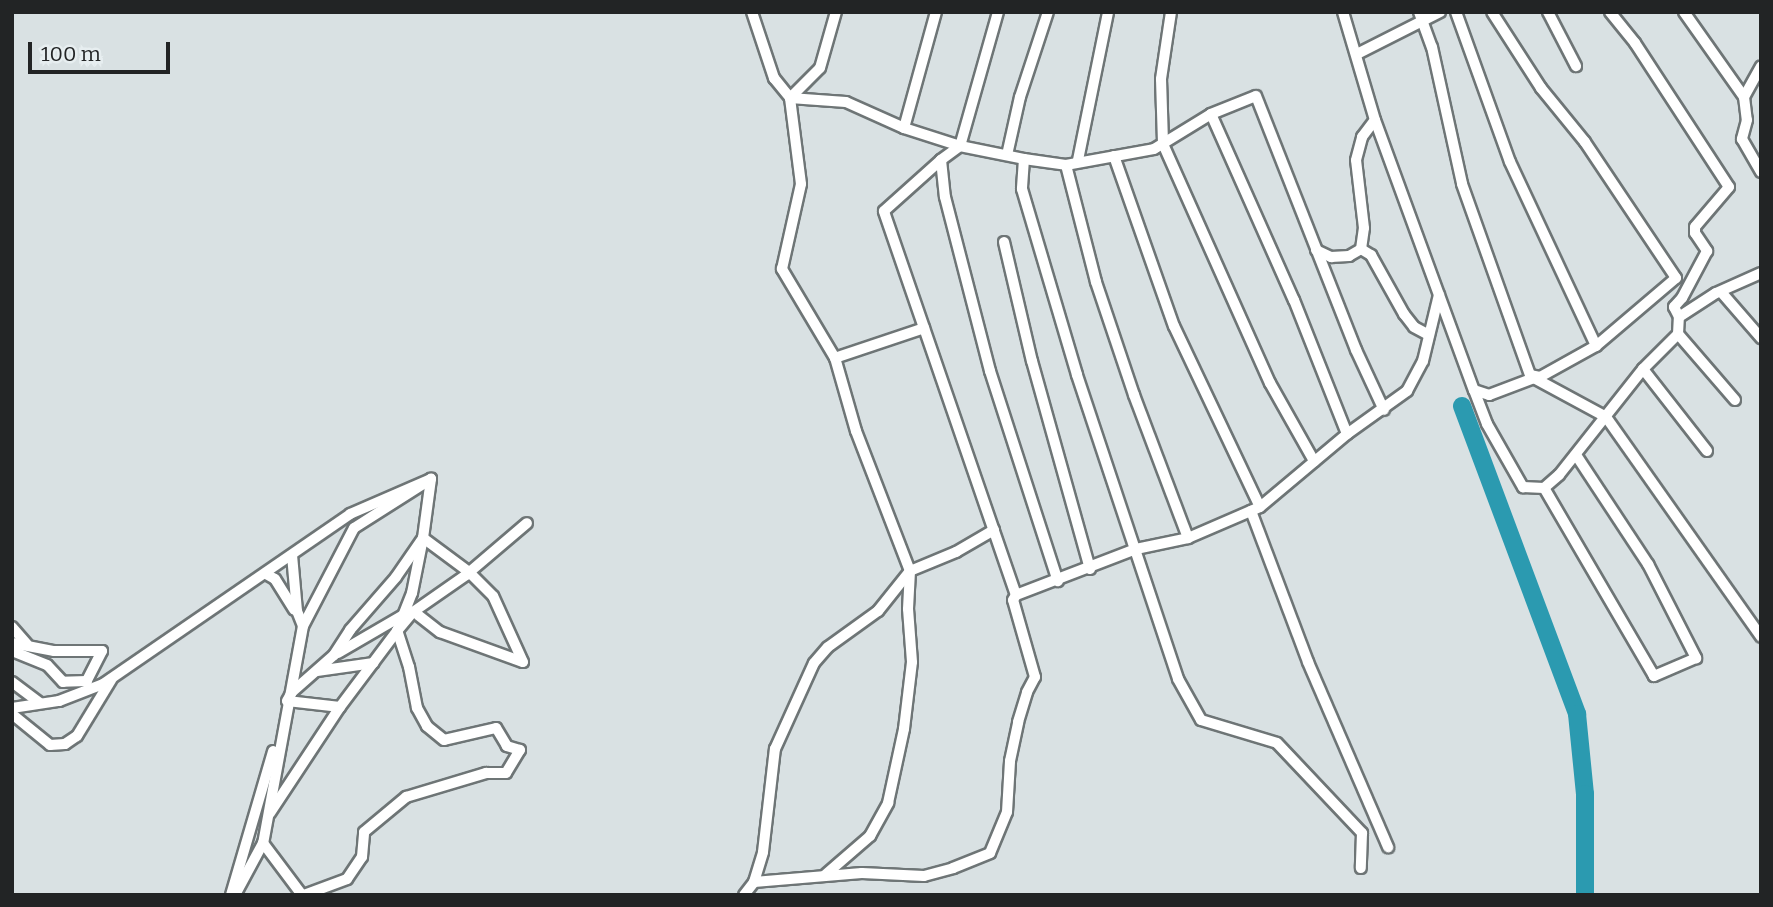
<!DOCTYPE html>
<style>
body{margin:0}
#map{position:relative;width:1773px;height:907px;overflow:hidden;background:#d9e1e3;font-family:Bitter,serif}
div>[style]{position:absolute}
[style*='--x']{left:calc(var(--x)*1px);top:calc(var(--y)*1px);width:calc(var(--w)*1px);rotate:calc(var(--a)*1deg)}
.river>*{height:18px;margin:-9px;padding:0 9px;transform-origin:9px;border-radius:9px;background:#2b9ab0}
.roads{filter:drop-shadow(2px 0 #6e7576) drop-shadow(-2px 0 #6e7576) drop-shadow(0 2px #6e7576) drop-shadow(0 -2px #6e7576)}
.minor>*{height:10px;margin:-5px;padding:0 5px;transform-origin:5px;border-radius:5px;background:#fff}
span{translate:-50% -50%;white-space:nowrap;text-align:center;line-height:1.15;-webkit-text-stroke:7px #e7eef0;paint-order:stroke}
.frame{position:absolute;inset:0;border:14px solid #222425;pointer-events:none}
.scale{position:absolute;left:28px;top:42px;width:142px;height:32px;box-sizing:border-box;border:4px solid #222425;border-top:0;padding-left:9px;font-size:21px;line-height:24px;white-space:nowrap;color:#222425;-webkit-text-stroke:5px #e7eef0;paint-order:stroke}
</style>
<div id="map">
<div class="river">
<div style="--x:1462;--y:406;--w:329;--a:69.5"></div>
<div style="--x:1577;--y:714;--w:80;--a:84.3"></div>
<div style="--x:1585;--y:794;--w:101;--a:90"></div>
</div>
<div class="roads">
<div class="minor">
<div style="--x:752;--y:12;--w:70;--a:71.6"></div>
<div style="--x:774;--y:78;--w:26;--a:51"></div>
<div style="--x:790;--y:98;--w:56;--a:4.1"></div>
<div style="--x:846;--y:102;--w:64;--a:24.1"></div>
<div style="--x:904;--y:128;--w:59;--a:17.8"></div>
<div style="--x:960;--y:146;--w:65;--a:11.5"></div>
<div style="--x:1024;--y:159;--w:42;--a:8.1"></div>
<div style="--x:1066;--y:165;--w:89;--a:-10.3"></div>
<div style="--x:1154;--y:149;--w:67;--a:-31.6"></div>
<div style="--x:1211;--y:114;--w:48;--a:-21.8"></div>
<div style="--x:1256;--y:96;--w:273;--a:68.5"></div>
<div style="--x:1356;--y:350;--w:66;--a:65"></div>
<div style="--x:998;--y:12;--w:139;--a:105.8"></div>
<div style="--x:960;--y:146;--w:24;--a:144"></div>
<div style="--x:941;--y:160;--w:37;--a:84"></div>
<div style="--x:945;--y:197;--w:180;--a:75.5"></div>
<div style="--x:990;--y:371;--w:221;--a:72.1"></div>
<div style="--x:1171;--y:12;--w:68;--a:98.5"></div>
<div style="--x:1161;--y:79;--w:65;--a:88.2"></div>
<div style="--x:1163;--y:144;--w:262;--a:65.9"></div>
<div style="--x:1270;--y:383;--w:90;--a:60.6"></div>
<div style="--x:1343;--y:12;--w:113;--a:73.5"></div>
<div style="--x:1375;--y:120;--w:288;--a:69.9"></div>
<div style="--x:1474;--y:390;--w:16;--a:18"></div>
<div style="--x:1489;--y:395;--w:48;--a:-20.7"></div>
<div style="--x:1534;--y:378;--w:82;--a:28.4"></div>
<div style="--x:1606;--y:417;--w:269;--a:54.8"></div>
<div style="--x:1419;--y:12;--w:37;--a:70"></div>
<div style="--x:1432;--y:47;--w:140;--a:77.6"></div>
<div style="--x:1462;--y:184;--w:203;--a:70.4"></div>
<div style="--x:1530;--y:375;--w:10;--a:11"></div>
<div style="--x:1540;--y:377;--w:64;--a:-29"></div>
<div style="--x:1596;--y:346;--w:105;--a:-40.4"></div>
<div style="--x:1676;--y:278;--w:164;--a:-123.8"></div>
<div style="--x:1585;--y:142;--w:70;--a:-129.2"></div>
<div style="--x:1541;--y:88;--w:90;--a:-122.8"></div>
<div style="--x:1456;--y:12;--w:159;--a:70.2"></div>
<div style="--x:1510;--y:162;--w:203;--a:64.9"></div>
<div style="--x:1548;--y:12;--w:61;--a:62.6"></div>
<div style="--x:1610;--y:12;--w:40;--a:51"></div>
<div style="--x:1635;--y:43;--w:172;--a:56.9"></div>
<div style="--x:1729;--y:187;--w:52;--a:130.4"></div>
<div style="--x:1695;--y:227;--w:6;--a:90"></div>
<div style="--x:1695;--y:233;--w:22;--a:56"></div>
<div style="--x:1707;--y:251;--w:53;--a:118"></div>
<div style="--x:1682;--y:298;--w:12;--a:132"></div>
<div style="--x:1674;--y:307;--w:11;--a:63"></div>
<div style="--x:1684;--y:12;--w:104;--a:54.8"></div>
<div style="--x:1744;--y:97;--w:23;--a:83"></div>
<div style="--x:1747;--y:120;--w:20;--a:105"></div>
<div style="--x:1742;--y:139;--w:38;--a:60"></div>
<div style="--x:1357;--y:54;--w:93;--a:-26.8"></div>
<div style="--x:1744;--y:97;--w:35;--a:-61"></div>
<div style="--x:1211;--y:114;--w:204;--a:66"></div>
<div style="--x:1294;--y:300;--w:144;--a:68.4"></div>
<div style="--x:904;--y:128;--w:120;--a:-74.6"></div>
<div style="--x:1007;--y:155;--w:59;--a:-77.4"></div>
<div style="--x:1020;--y:97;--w:89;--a:-71.8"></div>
<div style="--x:1114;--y:156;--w:180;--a:70.6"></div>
<div style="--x:1174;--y:326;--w:200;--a:64.6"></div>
<div style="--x:1024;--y:159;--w:30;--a:94"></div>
<div style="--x:1022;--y:189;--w:194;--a:73.5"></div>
<div style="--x:1077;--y:375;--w:320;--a:71.6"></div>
<div style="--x:1178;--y:679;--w:47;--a:60.7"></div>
<div style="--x:1201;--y:720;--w:79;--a:16.8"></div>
<div style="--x:1277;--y:743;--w:124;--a:46.6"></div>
<div style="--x:1362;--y:833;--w:35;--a:92"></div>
<div style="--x:1078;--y:160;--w:151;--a:-78.5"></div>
<div style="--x:1066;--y:165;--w:121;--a:75.6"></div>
<div style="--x:1096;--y:282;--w:119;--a:71.4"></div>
<div style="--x:1134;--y:395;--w:153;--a:69.3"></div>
<div style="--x:1004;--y:242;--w:122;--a:76.8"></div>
<div style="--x:1032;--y:361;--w:216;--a:74.4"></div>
<div style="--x:1361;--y:249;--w:12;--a:31"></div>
<div style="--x:1371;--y:255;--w:68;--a:60.8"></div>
<div style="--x:1404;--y:314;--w:16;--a:52"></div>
<div style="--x:1414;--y:327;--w:17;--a:28"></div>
<div style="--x:1316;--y:250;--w:17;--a:25"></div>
<div style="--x:1331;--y:257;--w:18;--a:-3"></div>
<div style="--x:1349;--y:256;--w:14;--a:-30"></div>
<div style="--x:1361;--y:249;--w:21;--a:-82"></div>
<div style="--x:1364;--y:228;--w:68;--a:-96.7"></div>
<div style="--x:1356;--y:160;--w:24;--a:-75"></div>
<div style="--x:1362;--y:137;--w:21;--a:-53"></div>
<div style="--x:1722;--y:293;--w:60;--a:49.1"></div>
<div style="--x:1678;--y:334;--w:49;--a:135"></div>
<div style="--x:1643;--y:369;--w:104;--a:52"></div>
<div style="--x:835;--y:358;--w:94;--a:-18.6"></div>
<div style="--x:1474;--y:390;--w:36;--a:69"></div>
<div style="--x:1487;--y:424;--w:73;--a:60.3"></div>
<div style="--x:1523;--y:487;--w:21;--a:3"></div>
<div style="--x:1735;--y:400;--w:87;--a:-130.8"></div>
<div style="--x:1678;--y:334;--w:17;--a:-87"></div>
<div style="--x:1679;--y:317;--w:44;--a:-33"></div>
<div style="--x:1716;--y:293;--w:49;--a:-24"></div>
<div style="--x:1576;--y:455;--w:131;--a:56.6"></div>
<div style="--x:1648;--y:564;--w:106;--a:62.9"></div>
<div style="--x:1696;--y:658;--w:46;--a:156.8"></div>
<div style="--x:1654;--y:676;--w:218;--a:-120.3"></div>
<div style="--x:1544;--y:488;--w:20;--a:-41"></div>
<div style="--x:1559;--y:475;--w:135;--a:-51.6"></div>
<div style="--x:1251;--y:511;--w:161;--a:69.3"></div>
<div style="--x:1308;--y:662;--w:202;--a:66.6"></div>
<div style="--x:423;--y:538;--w:56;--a:101.3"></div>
<div style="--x:412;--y:593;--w:41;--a:111.5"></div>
<div style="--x:397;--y:631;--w:95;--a:126.9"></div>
<div style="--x:340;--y:707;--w:53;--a:-173.5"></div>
<div style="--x:287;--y:701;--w:10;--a:-61"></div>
<div style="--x:292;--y:692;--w:56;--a:-41.4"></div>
<div style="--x:334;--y:655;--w:30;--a:-57"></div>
<div style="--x:350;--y:630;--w:70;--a:-49"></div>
<div style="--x:396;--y:577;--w:47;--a:-55.3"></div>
<div style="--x:292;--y:555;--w:56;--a:84.9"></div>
<div style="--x:297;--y:611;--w:16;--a:68"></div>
<div style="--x:266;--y:574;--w:10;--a:29"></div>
<div style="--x:275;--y:579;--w:36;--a:58"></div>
<div style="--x:1016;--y:595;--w:129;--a:-21"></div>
<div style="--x:1136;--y:549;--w:53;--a:-11.9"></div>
<div style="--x:1188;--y:538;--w:78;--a:-23.3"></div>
<div style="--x:1260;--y:507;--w:114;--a:-40"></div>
<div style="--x:1347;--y:434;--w:74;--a:-35.6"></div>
<div style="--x:1407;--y:391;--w:34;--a:-62"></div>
<div style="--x:1423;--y:361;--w:68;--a:-76.4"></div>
<div style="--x:418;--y:615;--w:28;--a:38"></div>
<div style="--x:440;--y:632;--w:88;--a:19.9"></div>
<div style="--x:523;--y:662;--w:72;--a:-114.4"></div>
<div style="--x:493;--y:596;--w:34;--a:-135"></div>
<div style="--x:469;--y:572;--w:57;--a:-143.5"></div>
<div style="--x:423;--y:538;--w:60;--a:-82.3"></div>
<div style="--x:12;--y:627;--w:23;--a:49"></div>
<div style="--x:12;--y:643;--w:43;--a:10.8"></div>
<div style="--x:54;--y:651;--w:48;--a:0"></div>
<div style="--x:102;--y:651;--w:34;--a:117"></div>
<div style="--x:87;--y:681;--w:24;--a:178"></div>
<div style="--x:63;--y:682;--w:23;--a:-133"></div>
<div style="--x:47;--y:665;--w:38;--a:-158"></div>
<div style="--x:338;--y:653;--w:78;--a:-30.2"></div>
<div style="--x:317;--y:671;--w:57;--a:-8.1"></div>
<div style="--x:12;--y:682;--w:35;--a:37"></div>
<div style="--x:12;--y:708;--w:48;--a:-8.5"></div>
<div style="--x:59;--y:701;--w:47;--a:-21.1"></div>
<div style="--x:103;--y:684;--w:300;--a:-34.5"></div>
<div style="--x:350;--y:514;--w:88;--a:-23.4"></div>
<div style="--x:431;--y:479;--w:91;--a:147.5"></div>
<div style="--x:354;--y:528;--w:110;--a:117.5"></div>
<div style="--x:303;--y:626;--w:221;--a:100.4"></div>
<div style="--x:263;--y:843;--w:65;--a:53.1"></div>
<div style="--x:12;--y:714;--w:49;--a:39.2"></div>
<div style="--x:50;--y:745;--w:15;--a:-4"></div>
<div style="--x:65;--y:744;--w:14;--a:-34"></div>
<div style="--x:77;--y:736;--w:66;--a:-58.7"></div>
<div style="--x:270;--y:813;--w:127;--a:-56.6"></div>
<div style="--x:825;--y:875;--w:60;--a:-40.9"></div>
<div style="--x:870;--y:836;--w:38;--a:-61"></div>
<div style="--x:888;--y:803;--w:76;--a:-77.8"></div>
<div style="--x:904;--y:729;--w:67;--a:-83.2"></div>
<div style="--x:912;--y:662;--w:53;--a:-94.3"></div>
<div style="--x:908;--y:609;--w:38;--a:-87"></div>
<div style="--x:910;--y:571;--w:150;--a:-111.1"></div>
<div style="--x:856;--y:431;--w:76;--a:-106"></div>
<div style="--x:835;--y:358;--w:104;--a:-120.8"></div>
<div style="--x:782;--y:269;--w:87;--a:-77.4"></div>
<div style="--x:801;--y:184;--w:87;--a:-97.3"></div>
<div style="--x:790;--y:98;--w:42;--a:-45"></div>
<div style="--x:820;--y:68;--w:58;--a:-74.1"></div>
<div style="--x:754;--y:882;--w:31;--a:-73"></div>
<div style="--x:763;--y:852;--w:104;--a:-83.4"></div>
<div style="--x:775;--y:749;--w:94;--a:-65.6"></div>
<div style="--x:814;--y:663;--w:21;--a:-49"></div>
<div style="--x:828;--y:647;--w:62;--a:-35.8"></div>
<div style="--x:878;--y:611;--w:51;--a:-51.3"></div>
<div style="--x:910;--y:571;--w:50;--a:-22.4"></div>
<div style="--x:956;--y:552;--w:44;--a:-30.1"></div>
<div style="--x:236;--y:893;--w:57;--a:-61.6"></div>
<div style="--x:231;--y:895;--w:150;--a:-73.7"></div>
<div style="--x:304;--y:895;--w:46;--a:-20.4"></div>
<div style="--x:347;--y:879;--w:27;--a:-56"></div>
<div style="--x:362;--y:857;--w:25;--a:-85"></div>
<div style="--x:364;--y:832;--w:55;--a:-39.8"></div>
<div style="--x:406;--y:797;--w:84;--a:-16.7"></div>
<div style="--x:486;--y:773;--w:20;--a:0"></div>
<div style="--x:506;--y:773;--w:27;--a:-59"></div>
<div style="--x:520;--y:750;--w:14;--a:-163"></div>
<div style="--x:507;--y:746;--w:21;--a:-121"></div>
<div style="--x:496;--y:728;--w:53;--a:167"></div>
<div style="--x:444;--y:740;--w:22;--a:-141"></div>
<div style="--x:427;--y:726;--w:21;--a:-119"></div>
<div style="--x:417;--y:708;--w:42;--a:-101"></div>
<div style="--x:409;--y:667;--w:38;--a:-108"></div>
<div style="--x:397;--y:631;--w:25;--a:-50"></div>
<div style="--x:413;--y:612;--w:65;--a:-34.9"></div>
<div style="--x:466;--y:575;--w:80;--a:-40.4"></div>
<div style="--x:744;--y:895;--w:16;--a:-52"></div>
<div style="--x:754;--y:882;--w:108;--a:-4.8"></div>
<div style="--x:862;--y:873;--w:62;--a:2.8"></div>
<div style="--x:924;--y:876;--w:30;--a:-15"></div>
<div style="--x:953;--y:868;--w:40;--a:-22"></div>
<div style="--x:990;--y:853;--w:44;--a:-67.5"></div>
<div style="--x:1007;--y:812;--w:51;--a:-86.6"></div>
<div style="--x:1010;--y:761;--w:40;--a:-78"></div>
<div style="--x:1018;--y:722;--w:31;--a:-73"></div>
<div style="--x:1027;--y:692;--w:17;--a:-62"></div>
<div style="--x:1035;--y:677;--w:80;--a:-105.9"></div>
<div style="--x:1013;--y:600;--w:6;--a:-59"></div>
<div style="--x:1016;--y:595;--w:406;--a:-109"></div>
<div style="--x:884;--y:211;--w:76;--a:-41.8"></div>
</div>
</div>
<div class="frame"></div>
<div class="scale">100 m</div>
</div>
